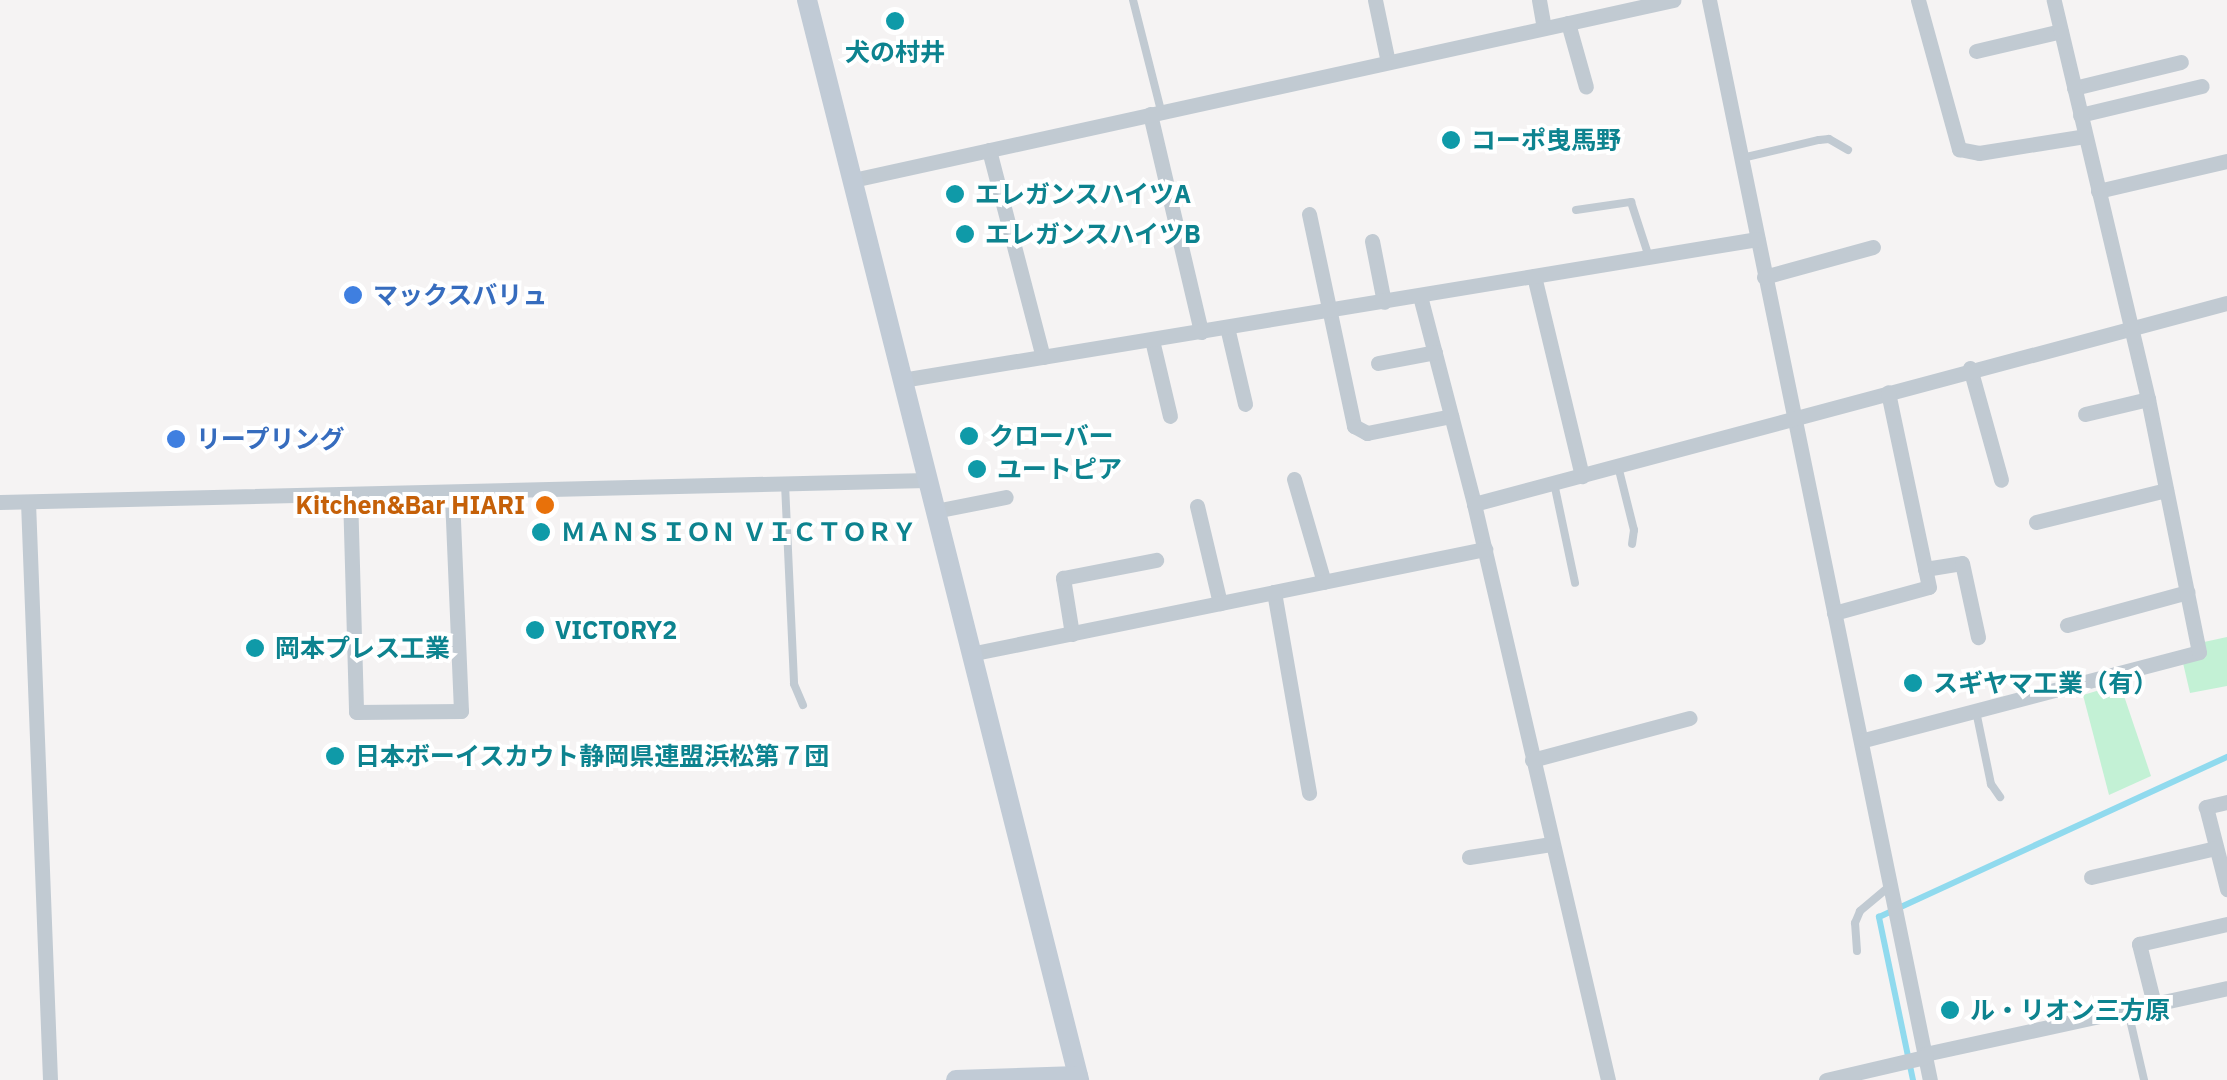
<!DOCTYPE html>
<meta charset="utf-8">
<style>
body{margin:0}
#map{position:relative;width:2227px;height:1080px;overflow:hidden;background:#f5f3f3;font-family:"IBM Plex Sans","Noto Sans JP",sans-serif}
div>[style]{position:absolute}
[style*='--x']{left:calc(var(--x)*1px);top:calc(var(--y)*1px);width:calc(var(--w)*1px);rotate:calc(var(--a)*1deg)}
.green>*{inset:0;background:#c3f1d5}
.stream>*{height:6px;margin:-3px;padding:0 3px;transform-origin:3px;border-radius:3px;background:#90daee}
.lane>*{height:8px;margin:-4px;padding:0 4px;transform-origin:4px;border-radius:4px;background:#c1cad2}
.street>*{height:15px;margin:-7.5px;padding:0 7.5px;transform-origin:7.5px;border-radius:7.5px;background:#c1cad2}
.secondary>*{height:20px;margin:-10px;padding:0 10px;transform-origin:10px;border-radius:10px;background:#c1cbd6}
.dots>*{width:28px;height:28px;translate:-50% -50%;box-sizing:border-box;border:5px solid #fff;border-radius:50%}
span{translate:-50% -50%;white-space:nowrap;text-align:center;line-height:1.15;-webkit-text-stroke:8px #fff;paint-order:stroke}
.culture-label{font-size:25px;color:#0d838f;font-weight:700}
.left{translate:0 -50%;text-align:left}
.shop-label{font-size:25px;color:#366cbe;font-weight:700}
.food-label{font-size:25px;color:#c56008;font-weight:700}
.right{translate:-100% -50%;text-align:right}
</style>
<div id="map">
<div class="green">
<div style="clip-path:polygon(2227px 637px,2227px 686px,2190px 693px,2183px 663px,2206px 657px,2204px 642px)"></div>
<div style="clip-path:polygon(2120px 684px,2151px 776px,2109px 795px,2083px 695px)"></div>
</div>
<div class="stream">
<div style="--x:1913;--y:1080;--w:167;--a:-101.8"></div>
<div style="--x:1879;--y:917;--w:383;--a:-24.7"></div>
</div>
<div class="lane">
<div style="--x:1133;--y:0;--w:114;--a:75.8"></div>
<div style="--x:1742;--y:158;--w:79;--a:-13.2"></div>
<div style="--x:1819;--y:140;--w:10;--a:-6"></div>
<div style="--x:1829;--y:139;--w:22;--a:30"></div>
<div style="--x:1576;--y:210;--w:56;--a:-8.3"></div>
<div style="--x:1631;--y:202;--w:58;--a:71.9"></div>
<div style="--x:1618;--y:466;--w:66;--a:76"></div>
<div style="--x:1634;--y:530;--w:14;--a:98"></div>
<div style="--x:1554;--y:483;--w:102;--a:78.1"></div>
<div style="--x:785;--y:484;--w:200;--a:87.4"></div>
<div style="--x:794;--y:684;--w:23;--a:67"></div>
<div style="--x:1976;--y:711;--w:75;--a:78.4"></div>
<div style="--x:1991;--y:784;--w:16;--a:55"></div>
<div style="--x:1857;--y:951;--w:28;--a:-94"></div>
<div style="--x:1855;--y:923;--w:13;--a:-67"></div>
<div style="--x:1860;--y:911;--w:38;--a:-40"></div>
<div style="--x:2128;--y:1011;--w:71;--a:76.9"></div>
</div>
<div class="street">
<div style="--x:1375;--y:0;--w:63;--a:78.2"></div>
<div style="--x:1539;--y:0;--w:28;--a:80"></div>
<div style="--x:1709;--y:0;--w:1102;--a:78.44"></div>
<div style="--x:1918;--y:0;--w:155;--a:74.6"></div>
<div style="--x:1959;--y:149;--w:20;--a:11"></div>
<div style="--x:1979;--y:153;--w:107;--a:-9.1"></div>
<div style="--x:1568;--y:23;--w:66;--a:74.3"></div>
<div style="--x:1976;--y:51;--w:87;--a:-13.2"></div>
<div style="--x:2074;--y:88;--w:110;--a:-13.7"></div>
<div style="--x:1150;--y:114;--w:224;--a:76.8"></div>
<div style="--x:2080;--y:115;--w:125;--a:-13.4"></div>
<div style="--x:989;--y:150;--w:214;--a:75.4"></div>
<div style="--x:853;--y:180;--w:840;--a:-12.38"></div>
<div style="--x:2098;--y:191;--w:132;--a:-13.1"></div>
<div style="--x:1309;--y:214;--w:217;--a:78"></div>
<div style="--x:1354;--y:426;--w:15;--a:28"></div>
<div style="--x:1367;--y:433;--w:86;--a:-11.4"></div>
<div style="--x:1372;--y:241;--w:62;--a:78.9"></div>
<div style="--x:1534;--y:276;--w:206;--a:76.5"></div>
<div style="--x:1764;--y:277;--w:113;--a:-15.4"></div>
<div style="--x:1420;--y:296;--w:215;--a:75.4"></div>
<div style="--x:1474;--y:504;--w:591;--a:76.9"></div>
<div style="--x:1227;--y:327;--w:79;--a:76.8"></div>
<div style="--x:1152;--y:340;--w:78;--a:76.7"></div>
<div style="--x:1378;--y:363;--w:58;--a:-10.9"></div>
<div style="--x:1970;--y:368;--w:116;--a:74.5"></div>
<div style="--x:902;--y:380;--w:867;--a:-9.36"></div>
<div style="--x:2085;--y:414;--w:65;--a:-13.4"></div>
<div style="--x:1294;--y:479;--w:107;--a:73.8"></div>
<div style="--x:350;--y:494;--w:218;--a:88.4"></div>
<div style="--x:356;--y:712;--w:105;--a:-0.5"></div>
<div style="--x:461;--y:711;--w:219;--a:-92.4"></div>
<div style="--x:0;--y:502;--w:927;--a:-1.36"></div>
<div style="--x:28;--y:502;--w:578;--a:87.82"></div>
<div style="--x:1474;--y:504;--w:779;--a:-14.95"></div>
<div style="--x:1197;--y:506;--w:100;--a:76.7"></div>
<div style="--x:935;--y:511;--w:72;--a:-11.2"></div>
<div style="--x:2036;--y:522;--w:134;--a:-13.8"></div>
<div style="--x:1925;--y:569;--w:37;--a:-9"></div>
<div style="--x:1962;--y:563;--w:76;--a:77.8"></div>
<div style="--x:1274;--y:592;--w:204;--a:80.1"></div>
<div style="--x:1834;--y:613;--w:98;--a:-15.3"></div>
<div style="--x:1929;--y:587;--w:199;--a:-101.9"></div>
<div style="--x:2067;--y:625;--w:125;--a:-15.3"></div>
<div style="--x:1072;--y:634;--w:57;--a:-99.1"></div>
<div style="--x:1063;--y:578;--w:95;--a:-11"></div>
<div style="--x:970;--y:654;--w:526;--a:-11.52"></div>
<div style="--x:1864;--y:740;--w:346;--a:-14.7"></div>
<div style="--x:2199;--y:652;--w:258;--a:-101.4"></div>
<div style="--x:2148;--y:399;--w:410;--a:-103.3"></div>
<div style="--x:1532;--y:760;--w:163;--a:-14.9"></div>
<div style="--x:2227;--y:802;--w:22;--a:167"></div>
<div style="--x:2206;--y:807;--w:85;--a:75.6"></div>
<div style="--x:1469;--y:857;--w:83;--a:-9"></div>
<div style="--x:2091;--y:877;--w:128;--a:-13.1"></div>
<div style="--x:2154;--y:1004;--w:62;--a:-104"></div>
<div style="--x:2139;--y:944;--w:90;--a:-12.8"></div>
<div style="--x:1925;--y:1054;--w:309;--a:-12.3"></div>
<div style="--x:1826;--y:1080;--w:102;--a:-13.1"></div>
</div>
<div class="secondary">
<div style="--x:807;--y:0;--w:1114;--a:75.86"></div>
<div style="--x:956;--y:1080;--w:122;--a:-1.9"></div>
</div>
<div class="dots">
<div style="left:895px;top:21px;background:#0f9aa8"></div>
<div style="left:1451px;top:140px;background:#0f9aa8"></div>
<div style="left:955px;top:194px;background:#0f9aa8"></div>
<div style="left:965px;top:234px;background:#0f9aa8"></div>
<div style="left:353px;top:295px;background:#3f7fe0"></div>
<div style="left:969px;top:436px;background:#0f9aa8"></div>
<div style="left:176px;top:439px;background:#3f7fe0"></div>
<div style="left:977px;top:469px;background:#0f9aa8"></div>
<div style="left:545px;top:505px;background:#e8710a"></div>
<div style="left:541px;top:532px;background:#0f9aa8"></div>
<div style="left:535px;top:630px;background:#0f9aa8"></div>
<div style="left:255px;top:648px;background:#0f9aa8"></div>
<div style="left:1913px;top:683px;background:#0f9aa8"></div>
<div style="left:335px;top:756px;background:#0f9aa8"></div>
<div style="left:1950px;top:1010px;background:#0f9aa8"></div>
</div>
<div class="culture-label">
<span style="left:895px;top:52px">犬の村井</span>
<span class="left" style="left:1471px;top:140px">コーポ曳馬野</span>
<span class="left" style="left:975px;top:194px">エレガンスハイツA</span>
<span class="left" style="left:985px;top:234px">エレガンスハイツB</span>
<span class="left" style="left:989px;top:436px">クローバー</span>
<span class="left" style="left:997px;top:469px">ユートピア</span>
<span class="left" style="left:561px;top:532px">ＭＡＮＳＩＯＮ ＶＩＣＴＯＲＹ</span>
<span class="left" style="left:555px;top:630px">VICTORY2</span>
<span class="left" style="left:275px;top:648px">岡本プレス工業</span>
<span class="left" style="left:1933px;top:683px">スギヤマ工業（有）</span>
<span class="left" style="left:355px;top:756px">日本ボーイスカウト静岡県連盟浜松第７団</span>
<span class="left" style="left:1970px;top:1010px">ル・リオン三方原</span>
</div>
<div class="shop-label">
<span class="left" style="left:373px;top:295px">マックスバリュ</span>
<span class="left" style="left:196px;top:439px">リープリング</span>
</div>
<div class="food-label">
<span class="right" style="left:525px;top:505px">Kitchen&amp;Bar HIARI</span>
</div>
</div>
